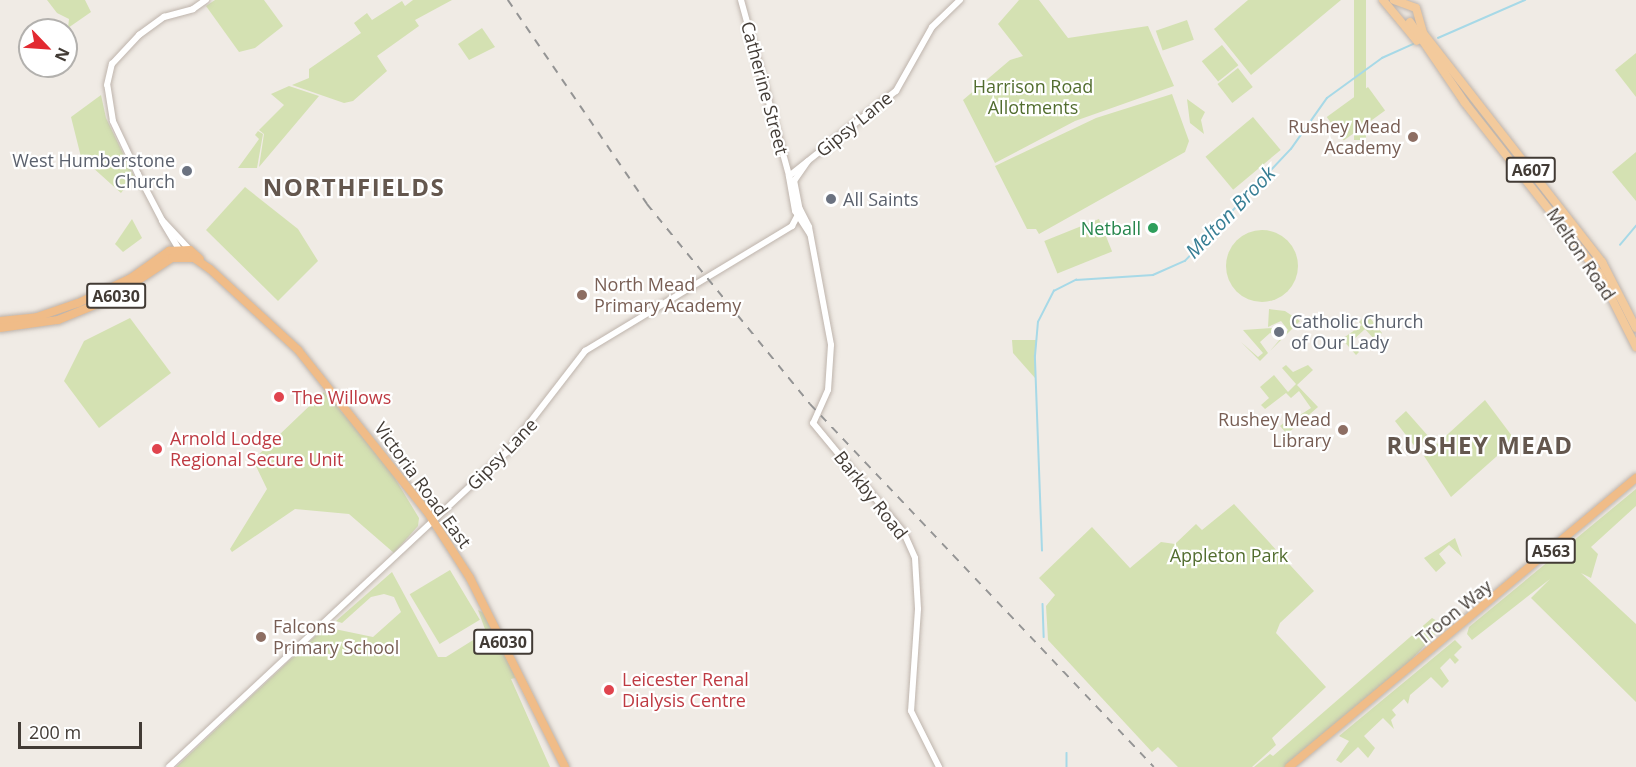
<!DOCTYPE html>
<style>
body{margin:0}
#map{position:relative;width:1636px;height:767px;overflow:hidden;background:#f0ebe5;font-family:"Open Sans",sans-serif}
div>[style]{position:absolute}
.green>*{inset:0;background:#d4e1b2;transform-origin:0 0}
.round{border-radius:50%}
.stream>*{height:1.5px;margin:-0.75px;padding:0 0.75px;transform-origin:0.75px;border-radius:0.75px;background:#a7d9e7}
.roads{filter:drop-shadow(0 0 2px #beb4ac) drop-shadow(0 0 2px #beb4ac)}
.tertiary>*{height:6px;margin:-3px;padding:0 3px;transform-origin:3px;border-radius:3px;background:#fff}
.primary>*{height:8px;margin:-4px;padding:0 4px;transform-origin:4px;border-radius:4px;background:#f3ca9c}
.trunk>*{height:8px;margin:-4px;padding:0 4px;transform-origin:4px;border-radius:4px;background:#f0bc88}
.rail>*{height:1.5px;margin-top:-0.75px;transform-origin:0;background:repeating-linear-gradient(90deg,#949494 0 8px,transparent 0 16px)}
.dots>*{width:16px;height:16px;translate:-50% -50%;box-sizing:border-box;border:3px solid #fff;border-radius:50%}
span{translate:-50% -50%;white-space:nowrap;text-align:center;line-height:1.15;-webkit-text-stroke:4.5px #fff;paint-order:stroke}
.shield-label span{padding:2px 4px;background:#fff;border:2px solid;border-radius:4px;-webkit-text-stroke-width:0}
.shield-label{font-size:16px;color:#423b35;font-weight:700}
.park-label{font-size:18px;color:#526d2f}
.street-label{font-size:18px;color:#423b35}
.education-label{font-size:18px;color:#785e54}
.right{translate:-100% -50%;text-align:right}
.left{translate:0 -50%;text-align:left}
.worship-label{font-size:18px;color:#5b616d}
.leisure-label{font-size:18px;color:#27864d}
.health-label{font-size:18px;color:#be3a42}
.water-label{font-size:20px;color:#377e94;font-style:italic}
.district-label{font-size:24px;color:#64574e;font-weight:700;letter-spacing:1.5px}
.north{position:absolute;left:18px;top:18px;width:60px;height:60px;box-sizing:border-box;background:#fff;border:2px solid #b3b1ae;border-radius:50%;rotate:115deg;font-size:16px;font-weight:700;line-height:24px;text-align:center;color:#423b35}
.north::after{content:'';display:block;margin:auto;width:21px;height:27px;background:#e22a31;clip-path:polygon(50% 0,100% 100%,50% 72%,0 100%)}
.scale{position:absolute;left:18px;top:722px;width:124px;height:27px;box-sizing:border-box;border:3px solid #423b35;border-top:0;padding-left:8px;font-size:18px;line-height:21px;white-space:nowrap;color:#423b35;-webkit-text-stroke:4px #fff;paint-order:stroke}
</style>
<div id="map">
<div class="green">
<div style="clip-path:polygon(47px 0,85px 0,91px 12px,68px 28px,69px 19px,57px 13px)"></div>
<div style="clip-path:polygon(215px 0,264px 0,283px 26px,255px 48px,239px 52px,206px 6px)"></div>
<div style="clip-path:polygon(413px 0,452px 0,415px 20px,419px 26px,377px 56px,387px 71px,353px 101px,344px 103px,292px 85px,309px 78px,309px 69px,361px 33px,354px 23px,367px 13px,372px 20px,402px 1px,405px 6px)"></div>
<div style="clip-path:polygon(1019px 0,1039px 0,1068px 38px,1148px 26px,1174px 86px,1075px 121px,995px 163px,963px 100px,1010px 60px,1023px 56px,998px 24px)"></div>
<div style="clip-path:polygon(1248px 0,1341px 0,1251px 75px,1214px 29px)"></div>
<div style="left:1354px;top:0;width:12px;height:140px"></div>
<div style="left:1187px;top:20px;width:21px;height:33px;rotate:71deg"></div>
<div style="clip-path:polygon(482px 28px,495px 47px,469px 60px,458px 44px)"></div>
<div style="left:1222px;top:45px;width:26px;height:26px;rotate:51deg"></div>
<div style="clip-path:polygon(1636px 53px,1636px 97px,1615px 70px)"></div>
<div style="left:1238px;top:68px;width:24px;height:26px;rotate:52deg"></div>
<div style="clip-path:polygon(289px 86px,319px 96px,259px 167px,264px 134px,259px 130px,284px 105px,271px 94px)"></div>
<div style="left:1368px;top:87px;width:29px;height:51px;rotate:54deg"></div>
<div style="clip-path:polygon(1172px 94px,1189px 141px,1185px 152px,1039px 234px,1036px 229px,1027px 229px,995px 166px,1096px 118px)"></div>
<div style="clip-path:polygon(101px 95px,106px 118px,134px 176px,121px 193px,81px 157px,71px 117px)"></div>
<div style="clip-path:polygon(1187px 99px,1205px 112px,1201px 120px,1204px 134px,1190px 123px)"></div>
<div style="left:1253px;top:117px;width:43px;height:62px;rotate:50deg"></div>
<div style="clip-path:polygon(258px 131px,263px 134px,257px 168px,238px 168px,259px 139px,255px 135px)"></div>
<div style="clip-path:polygon(1636px 152px,1636px 201px,1612px 172px)"></div>
<div style="clip-path:polygon(245px 187px,298px 229px,318px 261px,278px 301px,206px 230px)"></div>
<div style="clip-path:polygon(132px 219px,142px 238px,123px 252px,115px 244px)"></div>
<div style="left:1099px;top:219px;width:35px;height:59px;rotate:68deg"></div>
<div class="round" style="left:1226px;top:230px;width:72px;height:72px"></div>
<div style="clip-path:polygon(1269px 309px,1285px 311px,1300px 321px,1270px 351px,1288px 330px,1281px 321px,1268px 327px)"></div>
<div style="clip-path:polygon(1367px 314px,1382px 333px,1374px 339px,1365px 329px,1351px 342px,1359px 352px,1356px 355px,1342px 339px,1362px 325px,1359px 322px)"></div>
<div style="clip-path:polygon(130px 318px,171px 373px,99px 428px,64px 381px,84px 341px)"></div>
<div style="clip-path:polygon(1273px 328px,1275px 335px,1270px 333px,1260px 342px,1268px 353px,1260px 361px,1241px 342px,1258px 357px,1263px 353px,1243px 330px)"></div>
<div style="clip-path:polygon(1012px 340px,1036px 340px,1035px 378px,1013px 353px)"></div>
<div style="clip-path:polygon(1286px 365px,1293px 372px,1308px 365px,1313px 370px,1297px 385px,1318px 407px,1287px 434px,1280px 426px,1297px 412px,1300px 415px,1311px 408px,1299px 391px,1291px 398px,1286px 393px,1265px 409px,1261px 405px,1269px 398px,1260px 387px,1274px 375px,1288px 392px,1296px 384px,1282px 368px)"></div>
<div style="clip-path:polygon(324px 392px,382px 457px,419px 518px,418px 526px,394px 553px,349px 514px,295px 509px,232px 552px,230px 549px,267px 489px,253px 460px)"></div>
<div style="clip-path:polygon(1485px 400px,1515px 440px,1451px 497px,1424px 456px)"></div>
<div style="clip-path:polygon(1406px 411px,1429px 437px,1416px 448px,1395px 421px)"></div>
<div style="clip-path:polygon(1636px 489px,1636px 506px,1591px 547px,1598px 554px,1591px 578px,1581px 573px,1636px 624px,1636px 702px,1531px 598px,1550px 579px,1472px 640px,1467px 634px,1469px 627px)"></div>
<div style="clip-path:polygon(1234px 504px,1314px 591px,1280px 623px,1276px 633px,1326px 687px,1272px 738px,1276px 745px,1252px 767px,1178px 767px,1158px 747px,1152px 752px,1048px 640px,1046px 606px,1055px 595px,1039px 578px,1092px 527px,1130px 568px,1161px 542px,1175px 544px,1196px 524px,1202px 530px)"></div>
<div style="clip-path:polygon(1455px 538px,1462px 557px,1449px 545px,1439px 554px,1446px 563px,1436px 572px,1424px 558px)"></div>
<div style="left:450px;top:570px;width:58px;height:47px;rotate:59deg"></div>
<div style="clip-path:polygon(392px 572px,438px 657px,446px 657px,486px 632px,478px 610px,484px 613px,513px 670px,515px 678px,511px 679px,550px 767px,176px 767px,325px 627px,373px 637px,401px 612px,394px 597px,384px 594px,371px 597px,342px 623px,336px 621px)"></div>
<div style="clip-path:polygon(1432px 618px,1444px 625px,1397px 675px,1287px 767px,1254px 767px,1270px 754px,1273px 756px)"></div>
<div style="clip-path:polygon(1455px 640px,1462px 647px,1454px 655px,1459px 660px,1455px 664px,1450px 658px,1440px 668px,1449px 681px,1442px 688px,1431px 677px,1410px 695px,1408px 704px,1404px 699px,1392px 710px,1396px 715px,1391px 720px,1394px 729px,1383px 718px,1364px 736px,1375px 748px,1368px 758px,1358px 747px,1341px 763px,1336px 760px,1349px 741px,1339px 736px)"></div>
</div>
<div class="stream">
<div style="left:1438px;top:38px;width:95px;rotate:-23.6deg"></div>
<div style="left:1620px;top:245px;width:25px;rotate:-50deg"></div>
<div style="left:1042px;top:551px;width:195px;rotate:-92.1deg"></div>
<div style="left:1035px;top:356px;width:34px;rotate:-85deg"></div>
<div style="left:1038px;top:322px;width:35px;rotate:-63deg"></div>
<div style="left:1054px;top:291px;width:25px;rotate:-27deg"></div>
<div style="left:1076px;top:280px;width:77px;rotate:-3.7deg"></div>
<div style="left:1153px;top:275px;width:35px;rotate:-24deg"></div>
<div style="left:1185px;top:261px;width:154px;rotate:-46.6deg"></div>
<div style="left:1291px;top:149px;width:62px;rotate:-54.8deg"></div>
<div style="left:1327px;top:98px;width:68px;rotate:-36deg"></div>
<div style="left:1382px;top:58px;width:34px;rotate:-24deg"></div>
<div style="left:1043px;top:604px;width:33px;rotate:88deg"></div>
<div style="left:1067px;top:753px;width:14px;rotate:90deg"></div>
</div>
<div class="roads">
<div class="tertiary">
<div style="left:741px;top:0;width:186px;rotate:74.7deg"></div>
<div style="left:800px;top:209px;width:20px;rotate:63deg"></div>
<div style="left:809px;top:227px;width:120px;rotate:79.4deg"></div>
<div style="left:831px;top:345px;width:45px;rotate:93.8deg"></div>
<div style="left:828px;top:390px;width:36px;rotate:114deg"></div>
<div style="left:813px;top:423px;width:143px;rotate:50.4deg"></div>
<div style="left:904px;top:533px;width:27px;rotate:66deg"></div>
<div style="left:915px;top:558px;width:51px;rotate:86.6deg"></div>
<div style="left:918px;top:609px;width:102px;rotate:93.9deg"></div>
<div style="left:911px;top:711px;width:63px;rotate:63.4deg"></div>
<div style="left:162px;top:221px;width:37px;rotate:59deg"></div>
<div style="left:810px;top:234px;width:27px;rotate:-123deg"></div>
<div style="left:795px;top:211px;width:36px;rotate:-100deg"></div>
<div style="left:789px;top:176px;width:137px;rotate:-38.5deg"></div>
<div style="left:896px;top:91px;width:73px;rotate:-60.6deg"></div>
<div style="left:932px;top:27px;width:39px;rotate:-44deg"></div>
<div style="left:190px;top:250px;width:41px;rotate:-133deg"></div>
<div style="left:162px;top:220px;width:52px;rotate:-117.6deg"></div>
<div style="left:138px;top:174px;width:59px;rotate:-115.3deg"></div>
<div style="left:113px;top:121px;width:36px;rotate:-99deg"></div>
<div style="left:107px;top:85px;width:22px;rotate:-77deg"></div>
<div style="left:112px;top:64px;width:40px;rotate:-47deg"></div>
<div style="left:139px;top:35px;width:31px;rotate:-36deg"></div>
<div style="left:164px;top:17px;width:30px;rotate:-15deg"></div>
<div style="left:193px;top:9px;width:16px;rotate:-35deg"></div>
<div style="left:169px;top:767px;width:462px;rotate:-43deg"></div>
<div style="left:507px;top:452px;width:128px;rotate:-52.3deg"></div>
<div style="left:585px;top:351px;width:242px;rotate:-31.1deg"></div>
<div style="left:792px;top:226px;width:17px;rotate:-62deg"></div>
<div style="left:800px;top:211px;width:31px;rotate:-101deg"></div>
<div style="left:794px;top:181px;width:24px;rotate:-55deg"></div>
</div>
<div class="primary">
<div style="left:1383px;top:0;width:53px;rotate:50.3deg"></div>
<div style="left:1394px;top:0;width:23px;rotate:20deg"></div>
<div style="left:1416px;top:8px;width:26px;rotate:74deg"></div>
<div style="left:1423px;top:33px;width:291px;rotate:52deg"></div>
<div style="left:1602px;top:262px;width:74px;rotate:62.7deg"></div>
<div style="left:1410px;top:22px;width:98px;rotate:55.8deg"></div>
<div style="left:1465px;top:103px;width:216px;rotate:51.8deg"></div>
<div style="left:1599px;top:273px;width:83px;rotate:63.4deg"></div>
</div>
<div class="trunk">
<div style="left:0;top:321px;width:37px;rotate:-6deg"></div>
<div style="left:37px;top:317px;width:43px;rotate:-18.9deg"></div>
<div style="left:78px;top:303px;width:59px;rotate:-25.3deg"></div>
<div style="left:131px;top:278px;width:47px;rotate:-35.4deg"></div>
<div style="left:169px;top:251px;width:21px;rotate:-3deg"></div>
<div style="left:190px;top:250px;width:13px;rotate:42deg"></div>
<div style="left:0;top:328px;width:59px;rotate:-7.9deg"></div>
<div style="left:58px;top:320px;width:56px;rotate:-22deg"></div>
<div style="left:110px;top:299px;width:74px;rotate:-33.5deg"></div>
<div style="left:172px;top:258px;width:22px"></div>
<div style="left:194px;top:258px;width:19px;rotate:35deg"></div>
<div style="left:210px;top:269px;width:120px;rotate:42.6deg"></div>
<div style="left:298px;top:350px;width:208px;rotate:51.4deg"></div>
<div style="left:428px;top:513px;width:77px;rotate:57.1deg"></div>
<div style="left:470px;top:578px;width:212px;rotate:63.3deg"></div>
<div style="left:1289px;top:767px;width:452px;rotate:-39.8deg"></div>
</div>
</div>
<div class="rail">
<div style="left:508px;top:0;width:247px;rotate:55.7deg"></div>
<div style="left:647px;top:204px;width:258px;rotate:50.8deg"></div>
<div style="left:810px;top:404px;width:500px;rotate:46.54deg"></div>
</div>
<div class="dots">
<div style="left:1413px;top:137px;background:#8d6e63"></div>
<div style="left:187px;top:171px;background:#6b7280"></div>
<div style="left:831px;top:199px;background:#6b7280"></div>
<div style="left:1153px;top:228px;background:#2e9e5b"></div>
<div style="left:582px;top:295px;background:#8d6e63"></div>
<div style="left:1279px;top:332px;background:#6b7280"></div>
<div style="left:279px;top:397px;background:#e0444e"></div>
<div style="left:1343px;top:430px;background:#8d6e63"></div>
<div style="left:157px;top:449px;background:#e0444e"></div>
<div style="left:261px;top:637px;background:#8d6e63"></div>
<div style="left:609px;top:690px;background:#e0444e"></div>
</div>
<div class="shield-label">
<span style="left:1531px;top:170px">A607</span>
<span style="left:116px;top:296px">A6030</span>
<span style="left:1551px;top:551px">A563</span>
<span style="left:503px;top:642px">A6030</span>
</div>
<div class="park-label">
<span style="left:1033px;top:97px">Harrison Road<br>Allotments</span>
<span style="left:1229px;top:555px">Appleton Park</span>
</div>
<div class="street-label">
<span style="left:765px;top:88px;rotate:75deg">Catherine Street</span>
<span style="left:854px;top:124px;rotate:-39deg">Gipsy Lane</span>
<span style="left:1581px;top:254px;rotate:56deg">Melton Road</span>
<span style="left:502px;top:454px;rotate:-46deg">Gipsy Lane</span>
<span style="left:423px;top:485px;rotate:54deg">Victoria Road East</span>
<span style="left:871px;top:495px;rotate:52deg">Barkby Road</span>
<span style="left:1454px;top:612px;rotate:-39deg">Troon Way</span>
</div>
<div class="education-label">
<span class="right" style="left:1401px;top:137px">Rushey Mead<br>Academy</span>
<span class="left" style="left:594px;top:295px">North Mead<br>Primary Academy</span>
<span class="right" style="left:1331px;top:430px">Rushey Mead<br>Library</span>
<span class="left" style="left:273px;top:637px">Falcons<br>Primary School</span>
</div>
<div class="worship-label">
<span class="right" style="left:175px;top:171px">West Humberstone<br>Church</span>
<span class="left" style="left:843px;top:199px">All Saints</span>
<span class="left" style="left:1291px;top:332px">Catholic Church<br>of Our Lady</span>
</div>
<div class="leisure-label">
<span class="right" style="left:1141px;top:228px">Netball</span>
</div>
<div class="health-label">
<span class="left" style="left:292px;top:397px">The Willows</span>
<span class="left" style="left:170px;top:449px">Arnold Lodge<br>Regional Secure Unit</span>
<span class="left" style="left:622px;top:690px">Leicester Renal<br>Dialysis Centre</span>
</div>
<div class="water-label">
<span style="left:1230px;top:212px;rotate:-46deg">Melton Brook</span>
</div>
<div class="district-label">
<span style="left:354px;top:187px">NORTHFIELDS</span>
<span style="left:1480px;top:445px">RUSHEY MEAD</span>
</div>
<div class="north">N</div>
<div class="scale">200 m</div>
</div>
